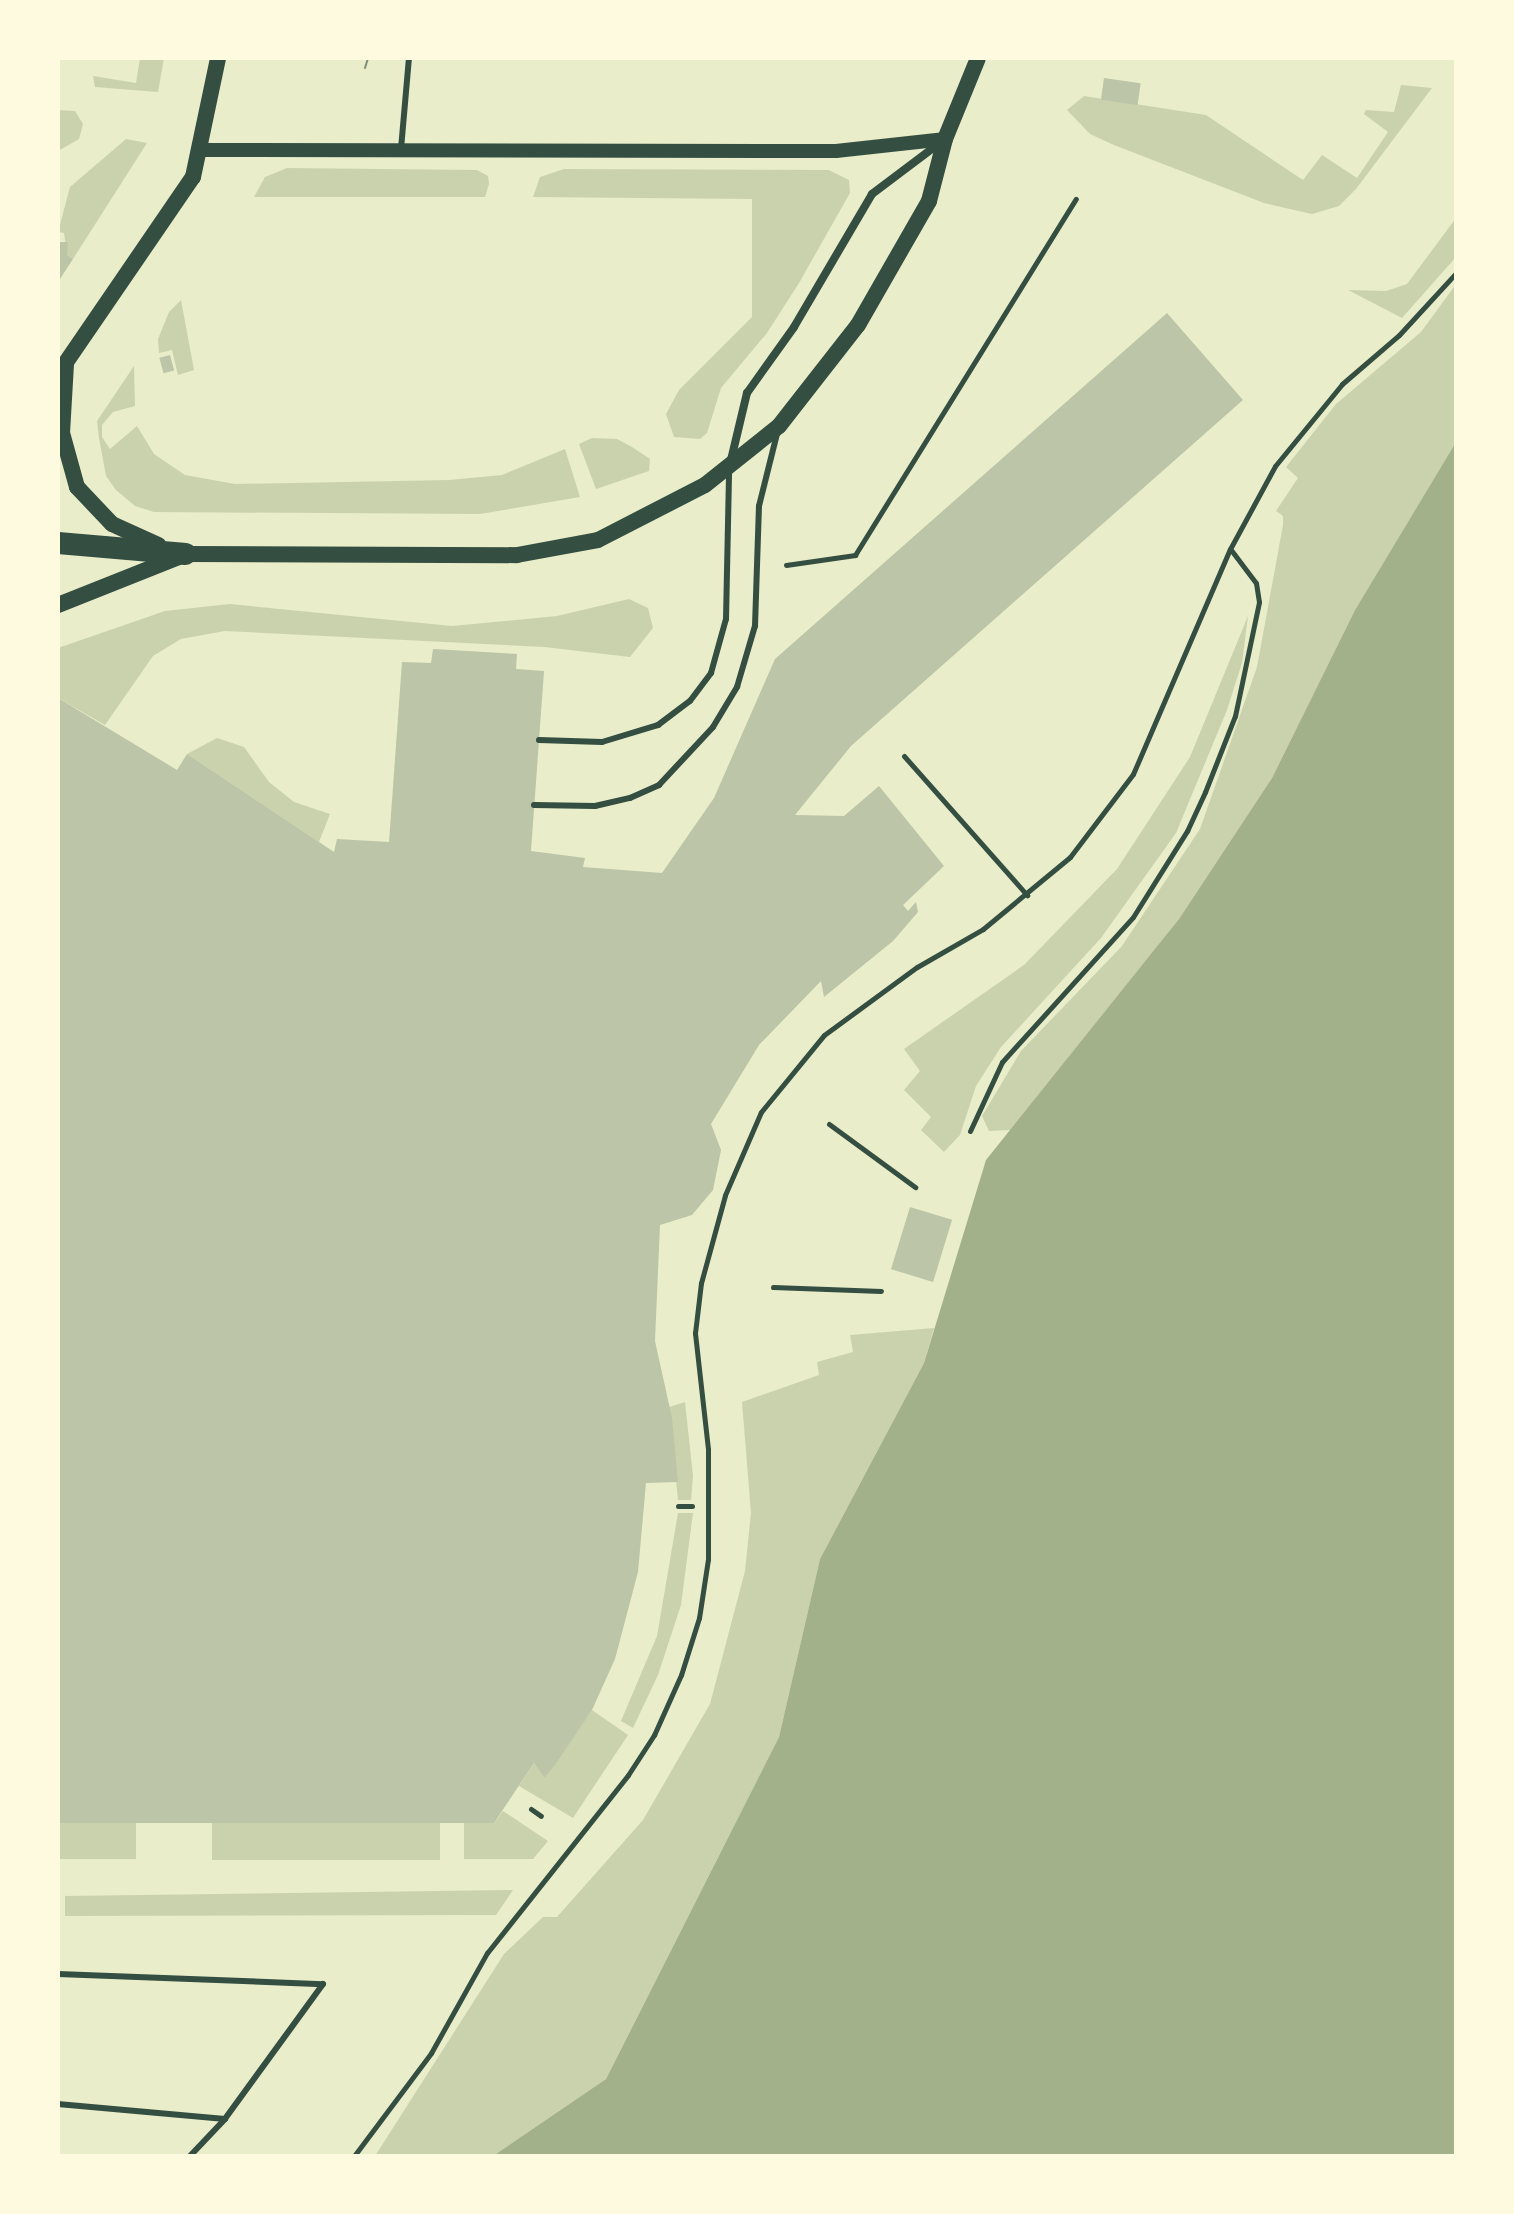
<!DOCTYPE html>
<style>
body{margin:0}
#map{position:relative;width:1514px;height:2214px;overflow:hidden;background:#e9edc9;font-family:"Work Sans",sans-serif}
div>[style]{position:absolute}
.green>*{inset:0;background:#cad2ad;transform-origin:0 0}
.water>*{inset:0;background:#a3b18a}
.building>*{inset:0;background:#bcc5a7;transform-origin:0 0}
.path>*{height:5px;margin:-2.5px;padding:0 2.5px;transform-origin:2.5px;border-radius:2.5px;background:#344e41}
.service>*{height:6px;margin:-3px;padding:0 3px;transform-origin:3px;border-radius:3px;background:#344e41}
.minor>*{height:8px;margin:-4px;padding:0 4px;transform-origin:4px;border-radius:4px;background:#344e41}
.tertiary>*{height:14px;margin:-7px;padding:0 7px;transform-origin:7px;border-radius:7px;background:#344e41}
.secondary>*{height:16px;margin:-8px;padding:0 8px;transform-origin:8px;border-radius:8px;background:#344e41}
.trunk>*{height:22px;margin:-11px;padding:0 11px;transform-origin:11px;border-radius:11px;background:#344e41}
.tram>*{height:2px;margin:-1px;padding:0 1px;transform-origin:1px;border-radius:1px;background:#7c8e77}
span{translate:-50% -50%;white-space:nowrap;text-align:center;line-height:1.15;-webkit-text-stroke:8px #fefae0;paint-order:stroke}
.frame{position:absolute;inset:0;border:60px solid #fefae0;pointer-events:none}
</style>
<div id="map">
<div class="green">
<div style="clip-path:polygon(140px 58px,164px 58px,158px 92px,95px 87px,93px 76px,136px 83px)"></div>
<div style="clip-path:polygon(1401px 85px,1432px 88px,1356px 189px,1339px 206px,1312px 214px,1264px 203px,1114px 145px,1090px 134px,1067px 110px,1084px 96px,1206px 115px,1303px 180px,1322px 155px,1357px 178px,1388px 132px,1364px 114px,1366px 110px,1394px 112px)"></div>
<div style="clip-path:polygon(58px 110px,75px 111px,83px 124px,79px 139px,58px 151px)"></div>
<div style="clip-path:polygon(126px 139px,147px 143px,73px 259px,67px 255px,64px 233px,58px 232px,70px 187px)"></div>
<div style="clip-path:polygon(287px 168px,477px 170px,488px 176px,489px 184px,485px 197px,254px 197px,265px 177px)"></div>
<div style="clip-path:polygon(564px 169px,829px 170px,849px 180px,850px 193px,799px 283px,767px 333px,721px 388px,707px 433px,700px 439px,674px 437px,666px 414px,679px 390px,752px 317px,752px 199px,533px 197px,540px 177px)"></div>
<div style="clip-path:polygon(1456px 218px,1456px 257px,1402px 318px,1348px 290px,1386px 291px,1407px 284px)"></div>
<div style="clip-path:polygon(1456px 284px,1456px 442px,1355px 610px,1272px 778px,1179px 919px,1103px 1017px,1011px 1130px,989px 1131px,982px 1116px,1021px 1051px,1122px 946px,1200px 829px,1257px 667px,1283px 525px,1283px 516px,1276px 511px,1298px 478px,1286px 467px,1336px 404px,1421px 332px)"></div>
<div style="clip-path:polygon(181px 300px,194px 370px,178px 375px,172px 350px,159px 353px,158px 339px,169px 312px)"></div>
<div style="clip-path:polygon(134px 366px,135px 406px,113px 412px,102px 425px,102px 437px,110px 449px,137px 426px,154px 454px,185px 475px,235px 484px,449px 480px,502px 475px,565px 449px,580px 497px,480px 514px,154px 512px,135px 506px,116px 490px,106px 476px,99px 438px,97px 421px)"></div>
<div style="clip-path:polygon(592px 438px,617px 439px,632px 447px,650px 459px,649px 471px,596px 489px,579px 444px)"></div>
<div style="clip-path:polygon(629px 599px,648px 608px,653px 628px,630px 657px,544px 647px,225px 631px,181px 639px,153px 656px,105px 725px,58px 698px,58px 648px,165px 611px,230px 604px,452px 626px,557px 616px)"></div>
<div style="clip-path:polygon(1248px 616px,1242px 663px,1227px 710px,1176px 833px,1101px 938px,1001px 1047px,976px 1086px,960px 1135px,944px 1152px,921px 1130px,931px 1117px,904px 1090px,920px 1071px,904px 1049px,1024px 965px,1117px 869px,1190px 757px)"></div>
<div style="clip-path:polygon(217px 738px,244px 747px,269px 782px,294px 802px,330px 814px,319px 842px,187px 754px)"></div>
<div style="clip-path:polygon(934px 1328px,924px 1363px,820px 1559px,779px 1737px,606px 2079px,493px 2156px,375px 2156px,504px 1954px,543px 1917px,557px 1917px,643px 1820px,710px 1704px,745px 1571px,751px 1513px,742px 1402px,819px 1375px,817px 1362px,853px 1352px,850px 1335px)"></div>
<div style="clip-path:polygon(685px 1402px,693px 1476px,691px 1500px,678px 1500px,669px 1407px)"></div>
<div style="clip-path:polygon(678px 1513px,693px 1513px,681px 1605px,658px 1675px,633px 1728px,621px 1721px,657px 1636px)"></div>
<div style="clip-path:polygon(592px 1710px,628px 1735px,573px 1818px,519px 1786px,534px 1763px,544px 1778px)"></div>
<div style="clip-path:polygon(503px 1811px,548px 1841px,533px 1859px,464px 1859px,464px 1823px,494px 1823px)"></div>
<div style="left:58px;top:1823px;width:78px;height:36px"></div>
<div style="left:212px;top:1823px;width:228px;height:37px"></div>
<div style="clip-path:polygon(513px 1890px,496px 1915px,65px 1916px,65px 1896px)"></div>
</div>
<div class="water">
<div style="clip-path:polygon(1456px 442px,1456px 2156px,493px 2156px,606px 2079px,779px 1737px,820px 1559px,924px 1363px,986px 1160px,1179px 919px,1272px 778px,1355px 610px)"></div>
</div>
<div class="building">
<div style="left:1104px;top:78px;width:37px;height:22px;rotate:8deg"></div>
<div style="clip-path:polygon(58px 242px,68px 242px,67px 255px,73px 259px,58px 282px)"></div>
<div style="clip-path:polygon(1167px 313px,1243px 400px,851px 746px,795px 815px,844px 816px,879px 786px,944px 866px,903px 905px,908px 911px,916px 902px,918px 912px,893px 941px,824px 997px,821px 981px,759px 1045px,711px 1124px,721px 1150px,713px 1190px,692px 1215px,660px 1225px,655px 1341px,672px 1418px,678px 1482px,646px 1483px,638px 1572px,615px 1659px,592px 1710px,555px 1765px,544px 1778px,534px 1763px,494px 1823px,58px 1823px,58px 698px,177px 770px,187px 754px,334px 852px,337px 839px,389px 842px,402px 662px,431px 663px,433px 649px,517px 654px,516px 669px,544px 671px,531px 851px,585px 858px,583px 867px,662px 873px,714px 798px,775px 659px)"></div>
<div style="left:170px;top:355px;width:16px;height:11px;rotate:75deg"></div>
<div style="left:910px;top:1207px;width:44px;height:65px;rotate:17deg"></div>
</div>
<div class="path">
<div style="left:786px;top:565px;width:70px;rotate:-8.2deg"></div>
<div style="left:855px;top:555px;width:419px;rotate:-58.2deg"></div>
<div style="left:904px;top:756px;width:186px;rotate:48.5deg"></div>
<div style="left:829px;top:1124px;width:107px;rotate:36.2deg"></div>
<div style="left:970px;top:1131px;width:76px;rotate:-65.1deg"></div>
<div style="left:1002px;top:1062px;width:195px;rotate:-47.9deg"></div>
<div style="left:1133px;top:917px;width:102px;rotate:-57.9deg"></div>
<div style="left:1187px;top:831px;width:43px;rotate:-65.2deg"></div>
<div style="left:1205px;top:792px;width:82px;rotate:-68.5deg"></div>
<div style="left:1235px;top:716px;width:116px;rotate:-78.1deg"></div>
<div style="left:1259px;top:602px;width:19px;rotate:-99deg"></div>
<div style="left:1256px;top:583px;width:41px;rotate:-127.1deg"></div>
<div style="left:773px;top:1287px;width:108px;rotate:2.1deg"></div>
<div style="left:678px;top:1506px;width:14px"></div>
<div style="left:531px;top:1809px;width:12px;rotate:35deg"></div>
<div style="left:354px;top:2156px;width:129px;rotate:-53.2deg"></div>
<div style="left:431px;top:2053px;width:115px;rotate:-60.8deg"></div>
<div style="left:487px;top:1953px;width:227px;rotate:-51.6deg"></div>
<div style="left:628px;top:1775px;width:48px;rotate:-57deg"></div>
<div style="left:654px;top:1735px;width:66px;rotate:-65.8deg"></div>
<div style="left:681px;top:1675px;width:60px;rotate:-72.5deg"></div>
<div style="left:699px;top:1618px;width:60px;rotate:-81.3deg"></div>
<div style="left:708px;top:1559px;width:110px;rotate:-90deg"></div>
<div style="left:708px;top:1449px;width:117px;rotate:-96.4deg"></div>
<div style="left:695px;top:1333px;width:50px;rotate:-83.2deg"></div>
<div style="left:701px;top:1283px;width:91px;rotate:-74.7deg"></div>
<div style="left:725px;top:1195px;width:90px;rotate:-66.6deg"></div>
<div style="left:761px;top:1112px;width:99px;rotate:-50.7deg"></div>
<div style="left:824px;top:1035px;width:115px;rotate:-36.2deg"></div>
<div style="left:917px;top:967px;width:76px;rotate:-29.9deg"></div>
<div style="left:983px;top:929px;width:113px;rotate:-39.6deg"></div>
<div style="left:1070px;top:857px;width:104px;rotate:-52.8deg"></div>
<div style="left:1133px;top:774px;width:245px;rotate:-66.7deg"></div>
<div style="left:1230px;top:549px;width:94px;rotate:-61.5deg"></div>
<div style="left:1275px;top:466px;width:106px;rotate:-50.7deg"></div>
<div style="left:1342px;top:384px;width:75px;rotate:-40.7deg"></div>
<div style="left:1399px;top:335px;width:84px;rotate:-47.4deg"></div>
</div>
<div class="service">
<div style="left:401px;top:149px;width:91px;rotate:-85deg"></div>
<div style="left:539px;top:740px;width:63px;rotate:1.8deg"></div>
<div style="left:602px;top:742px;width:59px;rotate:-16.9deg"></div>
<div style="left:658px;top:725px;width:40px;rotate:-37deg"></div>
<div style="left:690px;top:701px;width:35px;rotate:-53deg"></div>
<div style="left:711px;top:673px;width:56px;rotate:-74.5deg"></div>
<div style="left:726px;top:619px;width:148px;rotate:-88.8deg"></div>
<div style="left:534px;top:805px;width:61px;rotate:0.9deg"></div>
<div style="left:595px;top:806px;width:36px;rotate:-13deg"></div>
<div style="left:630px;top:798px;width:32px;rotate:-24deg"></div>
<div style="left:659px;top:785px;width:79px;rotate:-47deg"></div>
<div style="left:713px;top:727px;width:47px;rotate:-59deg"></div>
<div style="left:737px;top:687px;width:64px;rotate:-73.6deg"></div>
<div style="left:755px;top:626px;width:120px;rotate:-88.1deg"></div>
<div style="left:759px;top:506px;width:74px;rotate:-76deg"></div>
<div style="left:58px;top:1974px;width:265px;rotate:2.2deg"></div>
<div style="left:323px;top:1984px;width:167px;rotate:126deg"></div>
<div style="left:225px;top:2119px;width:168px;rotate:-174.9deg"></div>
<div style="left:190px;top:2156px;width:51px;rotate:-46.6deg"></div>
</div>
<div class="minor">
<div style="left:731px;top:460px;width:69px;rotate:-76.6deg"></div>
<div style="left:747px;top:393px;width:81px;rotate:-54.5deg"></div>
<div style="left:794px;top:327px;width:154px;rotate:-59.6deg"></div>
<div style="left:872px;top:194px;width:86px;rotate:-37deg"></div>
</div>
<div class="tertiary">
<div style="left:202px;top:150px;width:634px;rotate:0.09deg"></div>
<div style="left:836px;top:151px;width:110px;rotate:-6.3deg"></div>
</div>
<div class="secondary">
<div style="left:66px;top:364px;width:69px;rotate:93.3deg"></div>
<div style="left:62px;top:433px;width:56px;rotate:74.5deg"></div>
<div style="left:77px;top:487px;width:51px;rotate:46.6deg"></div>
<div style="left:112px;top:524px;width:51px;rotate:24.5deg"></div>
<div style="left:58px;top:374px;width:239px;rotate:-55.6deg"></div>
<div style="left:193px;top:177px;width:122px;rotate:-78.1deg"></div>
<div style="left:58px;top:605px;width:138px;rotate:-21.7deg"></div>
<div style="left:186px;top:554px;width:331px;rotate:0.2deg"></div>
<div style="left:517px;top:555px;width:82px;rotate:-10.5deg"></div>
<div style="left:598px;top:540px;width:120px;rotate:-27.2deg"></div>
<div style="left:705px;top:485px;width:95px;rotate:-38.6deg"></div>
<div style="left:779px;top:426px;width:128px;rotate:-52deg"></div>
<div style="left:858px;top:325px;width:143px;rotate:-60.2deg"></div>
<div style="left:929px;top:201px;width:64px;rotate:-75.5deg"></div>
<div style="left:945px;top:139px;width:87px;rotate:-67.8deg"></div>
</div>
<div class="trunk">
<div style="left:58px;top:543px;width:128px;rotate:4.9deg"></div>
</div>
<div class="tram">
<div style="left:365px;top:68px;width:10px;rotate:-73deg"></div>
</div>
<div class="frame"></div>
</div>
